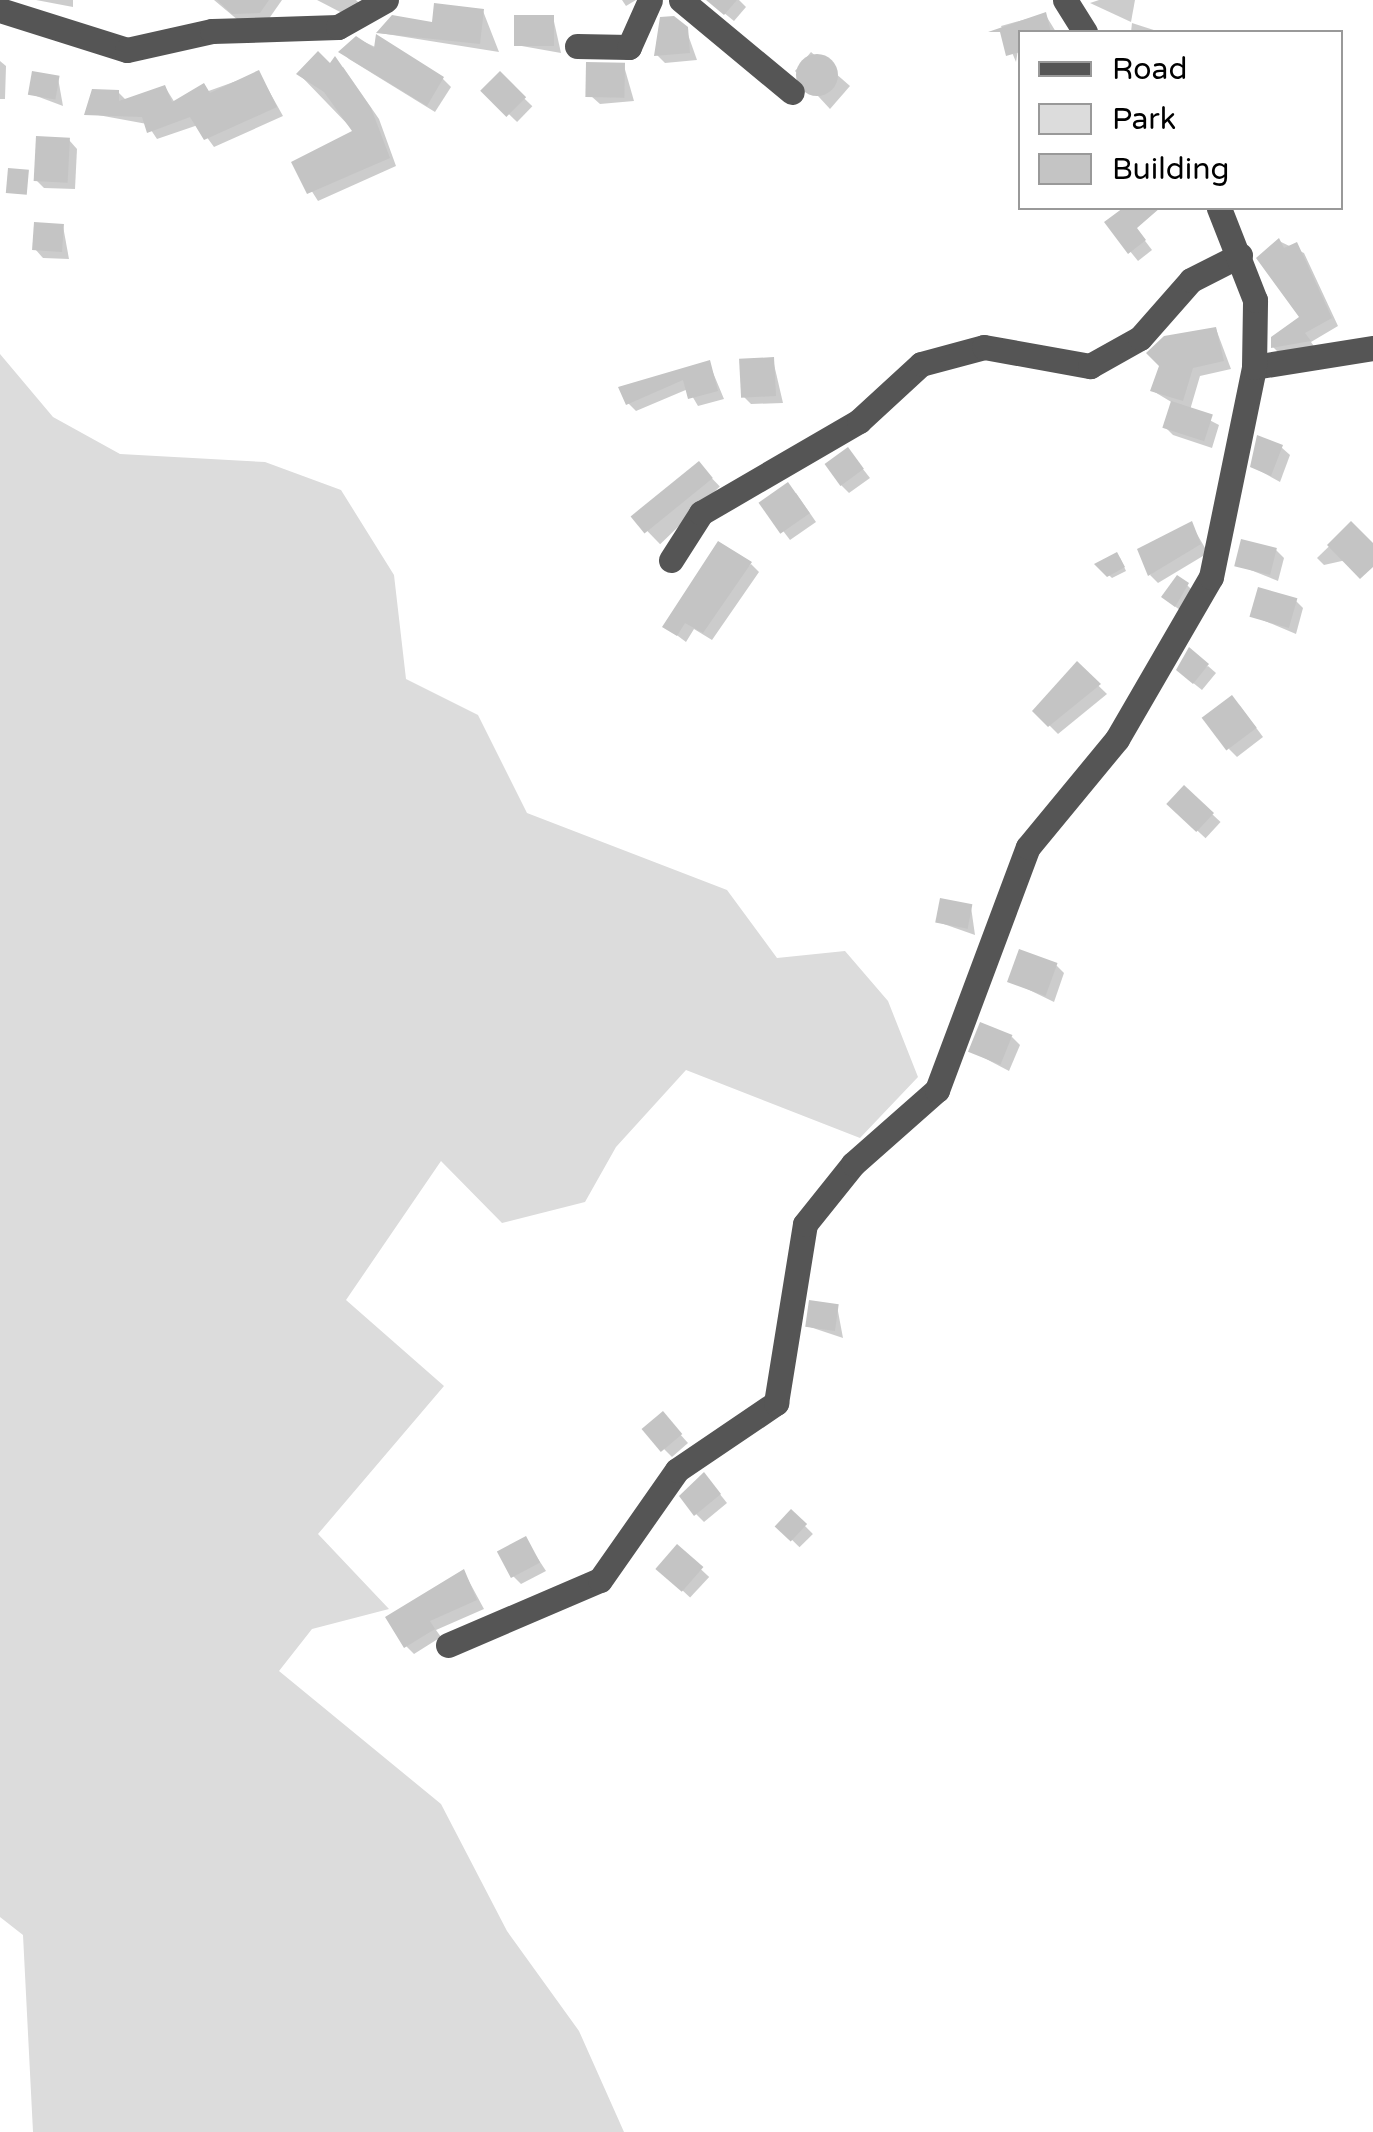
<!DOCTYPE html>
<style>
body{margin:0}
#map{position:relative;width:1373px;height:2132px;overflow:hidden;background:#fff;font-family:"Varela Round",sans-serif}
div>[style]{position:absolute}
.green>*{inset:0;background:#dcdcdc}
.shadow>*{inset:0;background:#0003;transform-origin:0 0}
.building>*{inset:0;background:#c4c4c4;transform-origin:0 0}
.round{border-radius:50%}
.minor>*{height:25px;margin:-12.5px;padding:0 12.5px;transform-origin:12.5px;border-radius:12.5px;background:#555}
span{translate:-50% -50%;white-space:nowrap;text-align:center;line-height:1.15;-webkit-text-stroke:10px #fff;paint-order:stroke}
.legend{position:absolute;left:1018px;top:30px;width:325px;height:180px;box-sizing:border-box;background:#fff;border:2px solid #999;margin:0;padding:12px 18px;list-style:none;font-size:30px;color:#000}
.legend li{display:flex;align-items:center;gap:20px;height:50px}
.legend b{width:50px;border:2px solid #999}
</style>
<div id="map">
<div class="green">
<div style="clip-path:polygon(0 354px,53px 417px,120px 454px,265px 462px,341px 490px,394px 575px,406px 679px,478px 715px,527px 813px,727px 890px,777px 958px,845px 951px,888px 1001px,918px 1077px,860px 1138px,686px 1070px,616px 1147px,585px 1202px,502px 1223px,441px 1161px,346px 1300px,444px 1386px,318px 1534px,389px 1609px,312px 1629px,279px 1671px,441px 1804px,507px 1931px,579px 2031px,624px 2132px,33px 2132px,23px 1935px,0 1917px)"></div>
</div>
<div class="shadow">
<div style="clip-path:polygon(36px 0,73px 0,73px 7px)"></div>
<div style="clip-path:polygon(214px 0,282px 0,268px 20px,239px 21px)"></div>
<div style="clip-path:polygon(317px 0,356px 0,359px 3px,346px 15px)"></div>
<div style="clip-path:polygon(622px 0,636px 0,626px 6px)"></div>
<div style="clip-path:polygon(708px 0,739px 0,746px 7px,734px 21px)"></div>
<div style="clip-path:polygon(1135px 0,1131px 22px,1090px 3px,1099px 0)"></div>
<div style="clip-path:polygon(483px 11px,499px 52px,380px 33px,473px 31px)"></div>
<div style="clip-path:polygon(1045px 14px,1056px 32px,1021px 32px,1016px 62px,1001px 26px)"></div>
<div style="clip-path:polygon(553px 17px,561px 53px,516px 45px)"></div>
<div style="clip-path:polygon(1132px 23px,1160px 32px,1131px 32px)"></div>
<div style="clip-path:polygon(686px 29px,697px 60px,665px 63px,657px 55px)"></div>
<div style="clip-path:polygon(356px 38px,443px 79px,451px 87px,435px 112px,349px 59px,341px 51px)"></div>
<div style="clip-path:polygon(811px 52px,850px 86px,830px 109px,795px 71px)"></div>
<div style="clip-path:polygon(0 61px,6px 66px,5px 99px,0 99px)"></div>
<div style="clip-path:polygon(624px 66px,634px 101px,600px 104px,591px 96px)"></div>
<div style="clip-path:polygon(343px 67px,379px 119px,396px 166px,318px 201px,294px 163px,355px 132px,299px 74px)"></div>
<div style="clip-path:polygon(259px 73px,283px 116px,214px 147px,198px 125px,157px 139px,147px 124px,87px 113px,118px 92px,127px 101px,165px 87px,175px 103px)"></div>
<div style="left:500px;top:75px;width:45px;height:22px;rotate:44deg"></div>
<div style="clip-path:polygon(58px 78px,63px 106px,31px 94px)"></div>
<div style="clip-path:polygon(69px 140px,77px 149px,75px 189px,44px 188px,36px 180px)"></div>
<div style="clip-path:polygon(63px 226px,69px 259px,43px 258px,35px 249px)"></div>
<div style="clip-path:polygon(1112px 229px,1136px 229px,1152px 250px,1138px 261px)"></div>
<div style="clip-path:polygon(1279px 241px,1304px 253px,1338px 326px,1311px 342px,1316px 349px,1281px 355px,1273px 347px,1302px 318px)"></div>
<div style="clip-path:polygon(1216px 329px,1231px 369px,1200px 376px,1190px 410px,1219px 425px,1212px 448px,1173px 435px,1165px 427px,1173px 403px,1153px 391px,1162px 365px)"></div>
<div style="clip-path:polygon(773px 360px,783px 403px,751px 404px,743px 396px)"></div>
<div style="clip-path:polygon(709px 363px,724px 399px,698px 406px,688px 389px,636px 411px,628px 403px)"></div>
<div style="clip-path:polygon(1281px 447px,1290px 455px,1280px 482px,1253px 467px)"></div>
<div style="clip-path:polygon(848px 450px,870px 478px,849px 493px,841px 485px)"></div>
<div style="left:699px;top:465px;width:30px;height:83px;rotate:46deg"></div>
<div style="clip-path:polygon(796px 493px,816px 522px,790px 540px,762px 503px)"></div>
<div style="clip-path:polygon(1191px 524px,1208px 553px,1158px 583px,1150px 575px)"></div>
<div style="clip-path:polygon(1351px 525px,1373px 554px,1324px 565px,1317px 558px)"></div>
<div style="clip-path:polygon(1276px 550px,1284px 558px,1278px 581px,1238px 565px)"></div>
<div style="clip-path:polygon(1120px 558px,1126px 571px,1112px 578px,1098px 565px)"></div>
<div style="clip-path:polygon(751px 564px,759px 572px,712px 640px,694px 629px,686px 642px,666px 627px)"></div>
<div style="clip-path:polygon(1187px 585px,1195px 593px,1184px 613px,1173px 605px)"></div>
<div style="clip-path:polygon(1295px 600px,1303px 608px,1296px 634px,1253px 616px)"></div>
<div style="clip-path:polygon(1077px 665px,1107px 694px,1058px 734px,1035px 711px)"></div>
<div style="clip-path:polygon(1208px 666px,1216px 673px,1202px 690px,1187px 678px)"></div>
<div style="clip-path:polygon(1240px 706px,1263px 737px,1237px 757px,1229px 749px)"></div>
<div style="left:1184px;top:788px;width:50px;height:22px;rotate:43deg"></div>
<div style="clip-path:polygon(971px 907px,975px 935px,938px 922px)"></div>
<div style="clip-path:polygon(1056px 965px,1064px 973px,1054px 1002px,1011px 981px)"></div>
<div style="clip-path:polygon(1012px 1037px,1020px 1045px,1009px 1071px,971px 1051px)"></div>
<div style="clip-path:polygon(837px 1306px,843px 1338px,807px 1326px)"></div>
<div style="clip-path:polygon(670px 1423px,688px 1443px,672px 1457px,664px 1449px)"></div>
<div style="clip-path:polygon(711px 1483px,727px 1503px,704px 1522px,696px 1514px)"></div>
<div style="left:791px;top:1512px;width:31px;height:19px;rotate:45deg"></div>
<div style="clip-path:polygon(525px 1539px,546px 1571px,521px 1584px,513px 1576px)"></div>
<div style="left:677px;top:1547px;width:44px;height:28px;rotate:43deg"></div>
<div style="clip-path:polygon(464px 1572px,484px 1609px,436px 1630px,441px 1637px,414px 1654px,406px 1646px)"></div>
</div>
<div class="building">
<div style="clip-path:polygon(217px 0,269px 0,260px 13px,232px 14px)"></div>
<div style="clip-path:polygon(706px 0,737px 0,724px 15px)"></div>
<div style="clip-path:polygon(434px 3px,484px 9px,480px 44px,376px 33px,392px 15px,432px 22px)"></div>
<div style="clip-path:polygon(1046px 12px,1051px 32px,1020px 32px,1020px 52px,1006px 56px,1000px 32px,988px 32px)"></div>
<div style="left:514px;top:15px;width:40px;height:31px"></div>
<div style="clip-path:polygon(674px 16px,688px 27px,690px 53px,654px 56px,660px 17px)"></div>
<div style="clip-path:polygon(376px 34px,444px 77px,427px 106px,338px 52px,356px 36px,374px 48px)"></div>
<div style="clip-path:polygon(318px 51px,330px 63px,335px 56px,371px 108px,390px 158px,307px 194px,291px 162px,352px 131px,324px 92px,296px 74px)"></div>
<div class="round" style="left:796px;top:54px;width:42px;height:42px"></div>
<div style="left:586px;top:62px;width:39px;height:35px;rotate:1deg"></div>
<div style="clip-path:polygon(259px 70px,277px 107px,204px 140px,190px 117px,147px 133px,142px 117px,84px 115px,92px 89px,119px 90px,119px 101px,165px 85px,172px 102px,204px 83px,210px 93px)"></div>
<div style="left:32px;top:71px;width:28px;height:24px;rotate:10deg"></div>
<div style="left:500px;top:71px;width:37px;height:28px;rotate:45deg"></div>
<div style="left:36px;top:136px;width:34px;height:45px;rotate:3deg"></div>
<div style="left:8px;top:168px;width:21px;height:25px;rotate:5deg"></div>
<div style="clip-path:polygon(1123px 208px,1160px 208px,1137px 228px,1146px 240px,1128px 254px,1104px 222px)"></div>
<div style="left:34px;top:222px;width:30px;height:28px;rotate:4deg"></div>
<div style="clip-path:polygon(1279px 238px,1284px 248px,1297px 242px,1332px 318px,1305px 333px,1311px 341px,1271px 348px,1271px 337px,1299px 317px,1256px 258px)"></div>
<div style="clip-path:polygon(1216px 327px,1224px 361px,1193px 368px,1183px 401px,1150px 391px,1159px 366px,1146px 353px,1164px 336px)"></div>
<div style="left:774px;top:357px;width:39px;height:35px;rotate:87deg"></div>
<div style="clip-path:polygon(710px 360px,718px 391px,688px 399px,683px 380px,626px 405px,618px 387px)"></div>
<div style="left:1171px;top:401px;width:44px;height:28px;rotate:18deg"></div>
<div style="clip-path:polygon(1257px 435px,1283px 445px,1271px 476px,1250px 467px)"></div>
<div style="left:848px;top:447px;width:27px;height:29px;rotate:54deg"></div>
<div style="left:699px;top:461px;width:22px;height:88px;rotate:51deg"></div>
<div style="left:788px;top:482px;width:38px;height:36px;rotate:55deg"></div>
<div style="clip-path:polygon(1192px 521px,1201px 544px,1148px 576px,1137px 549px)"></div>
<div style="clip-path:polygon(1351px 521px,1373px 543px,1373px 567px,1360px 579px,1327px 545px)"></div>
<div style="left:1241px;top:539px;width:37px;height:28px;rotate:14deg"></div>
<div style="clip-path:polygon(718px 541px,752px 562px,703px 633px,685px 623px,677px 636px,662px 627px)"></div>
<div style="clip-path:polygon(1117px 552px,1125px 567px,1107px 577px,1094px 564px)"></div>
<div style="clip-path:polygon(1177px 575px,1189px 583px,1175px 607px,1161px 597px)"></div>
<div style="left:1258px;top:587px;width:41px;height:31px;rotate:16deg"></div>
<div style="clip-path:polygon(1189px 647px,1209px 664px,1193px 684px,1176px 670px)"></div>
<div style="clip-path:polygon(1077px 661px,1101px 684px,1048px 727px,1032px 711px)"></div>
<div style="left:1232px;top:695px;width:41px;height:38px;rotate:53deg"></div>
<div style="left:1184px;top:785px;width:41px;height:26px;rotate:43deg"></div>
<div style="left:940px;top:898px;width:33px;height:25px;rotate:11deg"></div>
<div style="left:1019px;top:949px;width:41px;height:35px;rotate:20deg"></div>
<div style="left:980px;top:1022px;width:35px;height:32px;rotate:22deg"></div>
<div style="left:809px;top:1300px;width:30px;height:27px;rotate:8deg"></div>
<div style="left:663px;top:1411px;width:30px;height:28px;rotate:50deg"></div>
<div style="clip-path:polygon(704px 1472px,721px 1494px,694px 1516px,679px 1496px)"></div>
<div style="left:791px;top:1509px;width:22px;height:24px;rotate:43deg"></div>
<div style="left:526px;top:1536px;width:30px;height:33px;rotate:62deg"></div>
<div style="left:677px;top:1544px;width:35px;height:33px;rotate:41deg"></div>
<div style="clip-path:polygon(464px 1569px,477px 1600px,430px 1621px,435px 1629px,404px 1648px,385px 1617px)"></div>
</div>
<div class="minor">
<div style="left:681px;top:0;width:144px;rotate:39.7deg"></div>
<div style="left:1065px;top:0;width:38px;rotate:58deg"></div>
<div style="left:0;top:10px;width:133px;rotate:17.5deg"></div>
<div style="left:127px;top:50px;width:87px;rotate:-12.6deg"></div>
<div style="left:212px;top:31px;width:126px;rotate:-1.8deg"></div>
<div style="left:338px;top:27px;width:55px;rotate:-29.4deg"></div>
<div style="left:577px;top:46px;width:52px;rotate:1.1deg"></div>
<div style="left:629px;top:47px;width:51px;rotate:-65.9deg"></div>
<div style="left:1254px;top:367px;width:121px;rotate:-9.1deg"></div>
<div style="left:671px;top:560px;width:56px;rotate:-57.4deg"></div>
<div style="left:701px;top:513px;width:183px;rotate:-30.2deg"></div>
<div style="left:859px;top:421px;width:84px;rotate:-42.6deg"></div>
<div style="left:921px;top:364px;width:65px;rotate:-15.1deg"></div>
<div style="left:984px;top:347px;width:108px;rotate:10.2deg"></div>
<div style="left:1090px;top:366px;width:57px;rotate:-29.2deg"></div>
<div style="left:1140px;top:338px;width:77px;rotate:-48.7deg"></div>
<div style="left:1191px;top:280px;width:55px;rotate:-27deg"></div>
<div style="left:448px;top:1645px;width:165px;rotate:-23.2deg"></div>
<div style="left:600px;top:1580px;width:134px;rotate:-55deg"></div>
<div style="left:677px;top:1470px;width:120px;rotate:-34.1deg"></div>
<div style="left:776px;top:1403px;width:181px;rotate:-80.8deg"></div>
<div style="left:805px;top:1224px;width:77px;rotate:-51.3deg"></div>
<div style="left:853px;top:1164px;width:112px;rotate:-41.4deg"></div>
<div style="left:937px;top:1090px;width:259px;rotate:-69.5deg"></div>
<div style="left:1028px;top:847px;width:140px;rotate:-50.5deg"></div>
<div style="left:1117px;top:739px;width:187px;rotate:-59.9deg"></div>
<div style="left:1211px;top:577px;width:214px;rotate:-78.4deg"></div>
<div style="left:1254px;top:367px;width:67px;rotate:-89.1deg"></div>
<div style="left:1255px;top:300px;width:99px;rotate:-111.4deg"></div>
</div>
<ul class="legend">
<li><b style="height:12px;background:#555"></b>Road</li>
<li><b style="height:28px;background:#dcdcdc"></b>Park</li>
<li><b style="height:28px;background:#c4c4c4"></b>Building</li>
</ul>
</div>
